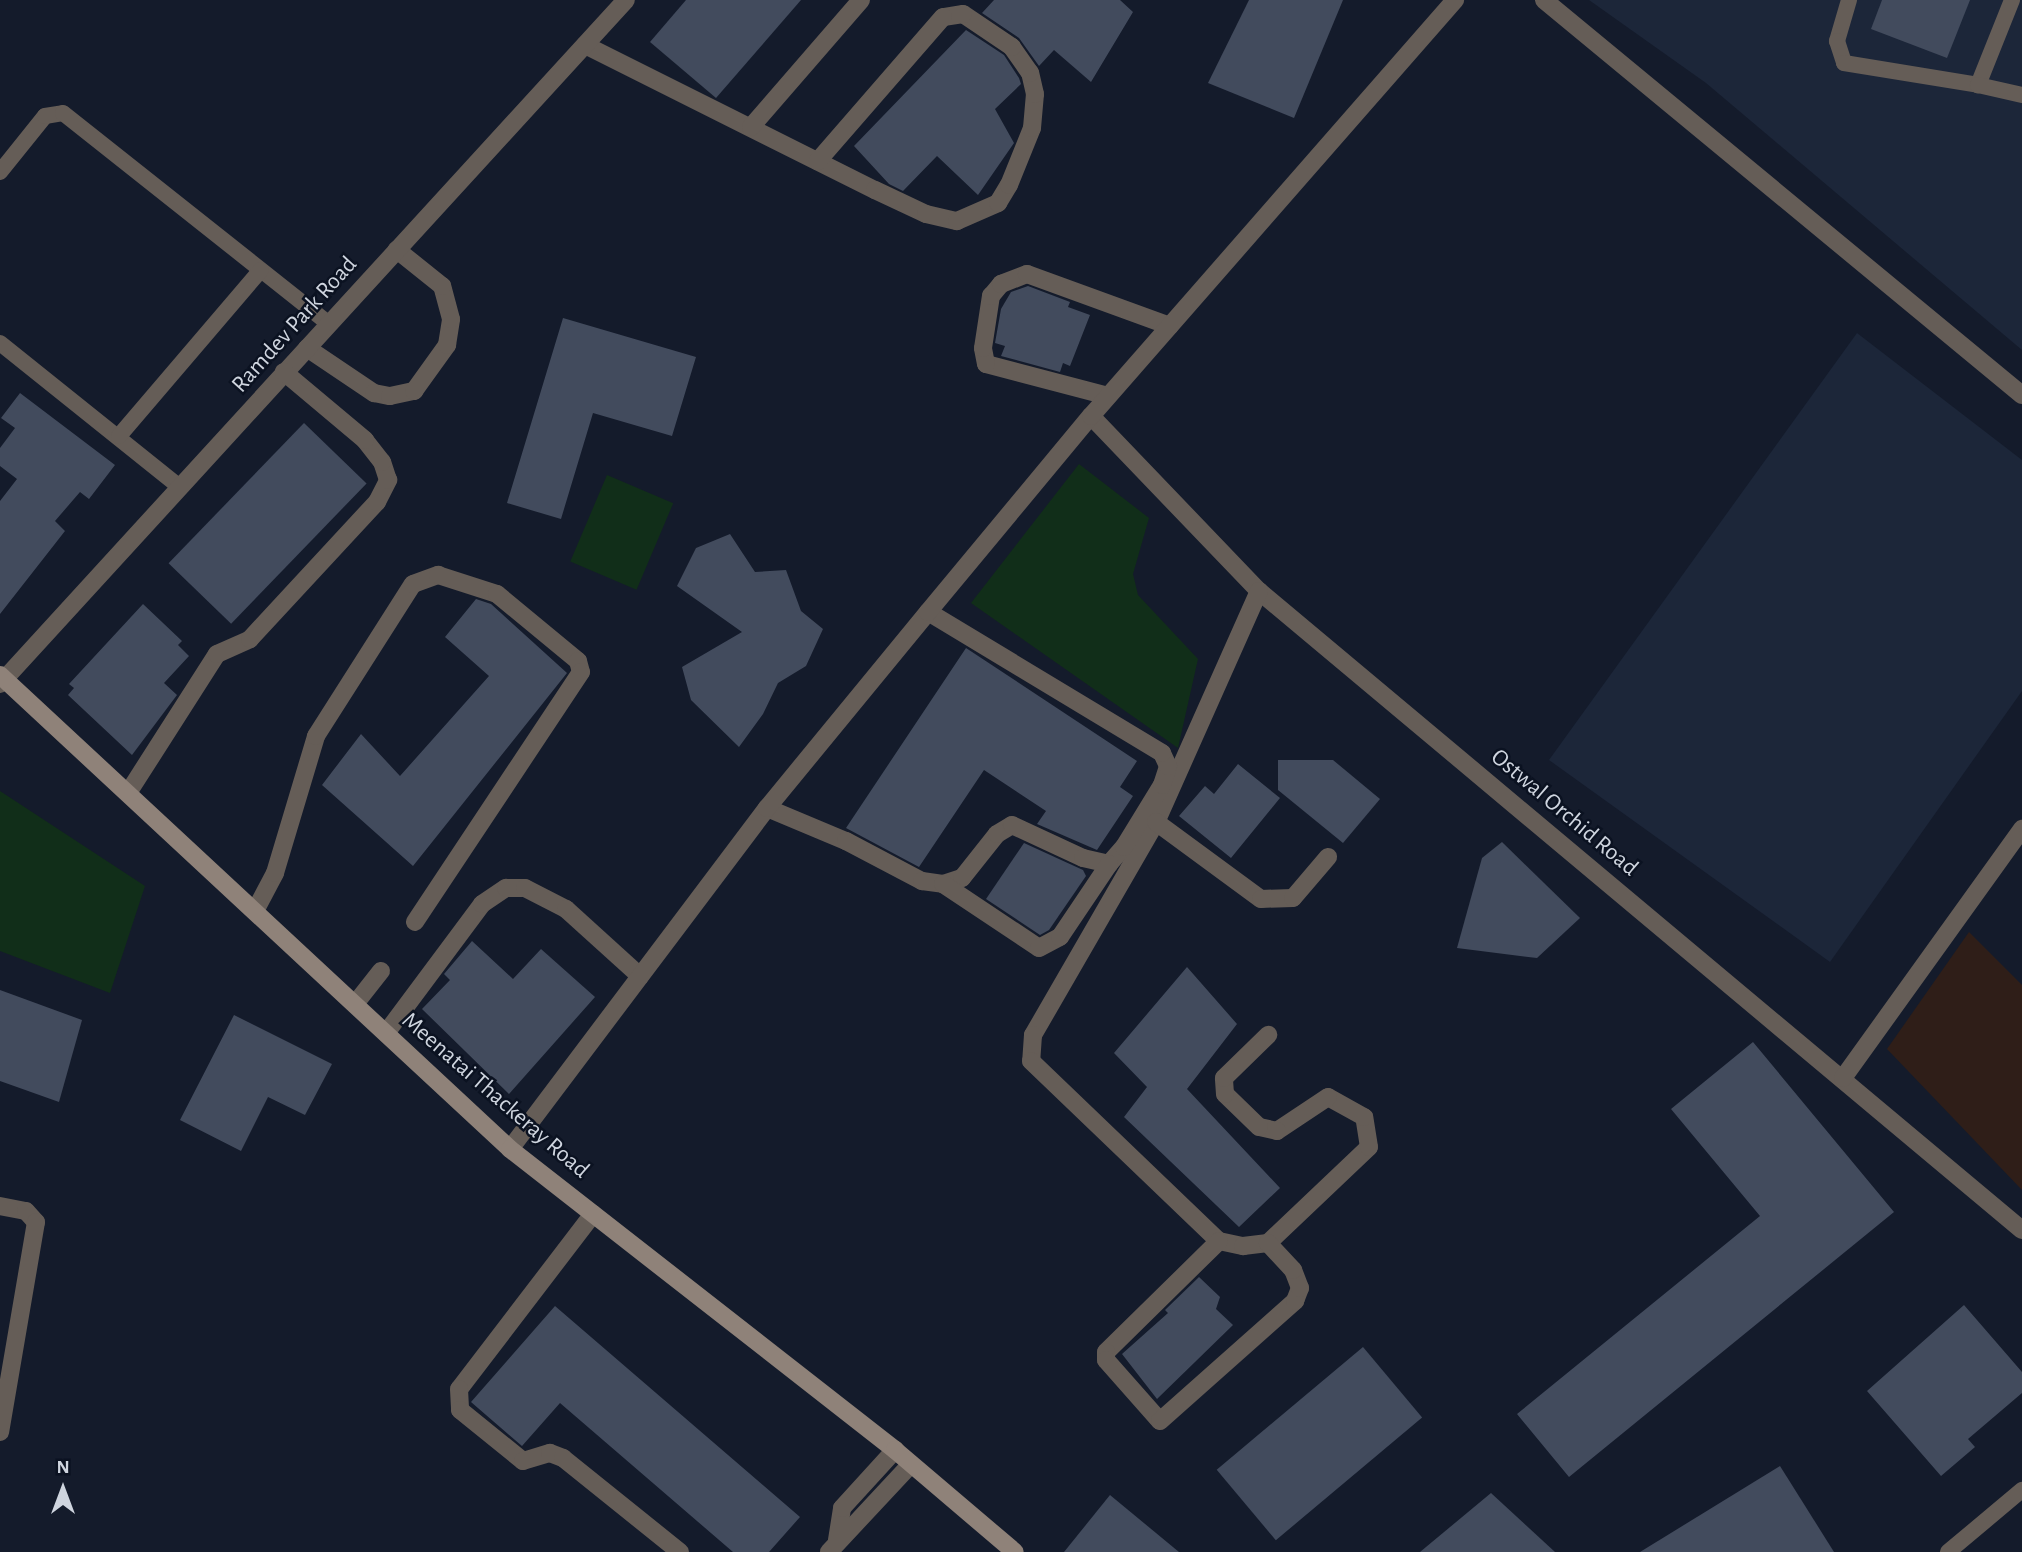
<!DOCTYPE html>
<style>
body{margin:0}
#map{position:relative;width:2022px;height:1552px;overflow:hidden;background:#141b2b;font-family:"Alegreya Sans",sans-serif}
div>[style]{position:absolute}
.commercial>*{inset:0;background:#2f1e18}
.built>*{inset:0;background:#1c2639}
.green>*{inset:0;background:#112e19;transform-origin:0 0}
.building>*{inset:0;background:#424b5d;transform-origin:0 0}
.lane>*{height:16px;margin:-8px;padding:0 8px;transform-origin:8px;border-radius:8px;background:#655d57}
.street>*{height:18px;margin:-9px;padding:0 9px;transform-origin:9px;border-radius:9px;background:#655d57}
.secondary>*{height:18px;margin:-9px;padding:0 9px;transform-origin:9px;border-radius:9px;background:#8f8279}
span{translate:-50% -50%;white-space:nowrap;text-align:center;line-height:1.15;-webkit-text-stroke:5px #0b1221;paint-order:stroke}
.street-label{font-size:24px;color:#cfd5df}
.north{position:absolute;left:28px;top:1454px;width:70px;height:70px;-webkit-text-stroke:5px #0b1221;paint-order:stroke;rotate:0deg;font-size:19px;font-weight:700;line-height:28px;text-align:center;color:#cfd5df}
.north::after{content:'';display:block;margin:auto;width:24px;height:32px;background:#cfd5df;clip-path:polygon(50% 0,100% 100%,50% 72%,0 100%)}
</style>
<div id="map">
<div class="commercial">
<div style="clip-path:polygon(1969px 932px,2022px 985px,2022px 1190px,1887px 1049px)"></div>
</div>
<div class="built">
<div style="clip-path:polygon(1589px 0,2022px 0,2022px 350px,1706px 83px)"></div>
<div style="clip-path:polygon(1857px 333px,2022px 460px,2022px 691px,1830px 962px,1549px 760px)"></div>
</div>
<div class="green">
<div style="clip-path:polygon(1079px 464px,1149px 518px,1133px 574px,1138px 595px,1198px 659px,1178px 748px,971px 603px)"></div>
<div style="left:607px;top:475px;width:72px;height:94px;rotate:23deg"></div>
<div style="clip-path:polygon(0 791px,145px 886px,110px 993px,0 951px)"></div>
</div>
<div class="building">
<div style="clip-path:polygon(686px 0,801px 0,716px 98px,650px 42px)"></div>
<div style="clip-path:polygon(994px 0,1120px 0,1133px 12px,1091px 82px,1054px 50px,1039px 66px,1019px 38px,982px 13px)"></div>
<div style="clip-path:polygon(1249px 0,1343px 0,1294px 118px,1208px 83px)"></div>
<div style="clip-path:polygon(1882px 0,1970px 0,1947px 58px,1871px 29px)"></div>
<div style="clip-path:polygon(966px 30px,1004px 55px,1019px 78px,1021px 84px,995px 109px,1014px 143px,978px 195px,937px 156px,903px 191px,889px 184px,854px 146px)"></div>
<div style="clip-path:polygon(1028px 286px,1070px 302px,1068px 307px,1090px 315px,1070px 366px,1063px 363px,1060px 372px,1001px 356px,1005px 346px,995px 343px,1001px 309px,1011px 292px)"></div>
<div style="clip-path:polygon(563px 318px,696px 357px,672px 436px,593px 413px,561px 519px,507px 503px)"></div>
<div style="clip-path:polygon(20px 393px,115px 465px,89px 499px,80px 492px,55px 521px,65px 531px,0 614px,0 501px,17px 479px,0 466px,0 448px,15px 428px,1px 418px)"></div>
<div style="left:304px;top:423px;width:87px;height:195px;rotate:44deg"></div>
<div style="clip-path:polygon(730px 534px,755px 572px,786px 570px,801px 611px,823px 629px,806px 666px,778px 683px,763px 714px,739px 747px,691px 700px,682px 667px,742px 632px,677px 586px,696px 548px)"></div>
<div style="clip-path:polygon(476px 599px,491px 604px,567px 673px,413px 866px,322px 785px,361px 734px,400px 776px,489px 676px,445px 637px)"></div>
<div style="clip-path:polygon(143px 604px,182px 641px,178px 645px,189px 656px,164px 683px,177px 695px,132px 755px,68px 695px,74px 688px,69px 684px)"></div>
<div style="clip-path:polygon(966px 648px,1137px 761px,1120px 787px,1133px 796px,1097px 850px,1037px 824px,1046px 811px,984px 770px,919px 867px,846px 828px)"></div>
<div style="clip-path:polygon(1278px 760px,1333px 760px,1380px 799px,1343px 843px,1278px 790px)"></div>
<div style="clip-path:polygon(1238px 764px,1280px 798px,1231px 858px,1179px 816px,1205px 786px,1214px 794px)"></div>
<div style="clip-path:polygon(1502px 842px,1580px 918px,1537px 958px,1457px 948px,1482px 858px)"></div>
<div style="clip-path:polygon(1024px 843px,1083px 870px,1086px 876px,1049px 930px,1040px 935px,986px 899px)"></div>
<div style="clip-path:polygon(472px 941px,513px 979px,541px 949px,595px 997px,509px 1094px,422px 1009px,450px 980px,444px 974px)"></div>
<div style="clip-path:polygon(1187px 967px,1237px 1024px,1187px 1089px,1280px 1188px,1239px 1227px,1124px 1117px,1147px 1087px,1114px 1053px)"></div>
<div style="clip-path:polygon(0 990px,82px 1020px,59px 1102px,0 1081px)"></div>
<div style="clip-path:polygon(234px 1015px,332px 1064px,305px 1115px,268px 1097px,241px 1151px,180px 1120px)"></div>
<div style="clip-path:polygon(1753px 1042px,1894px 1212px,1569px 1477px,1517px 1414px,1760px 1216px,1671px 1109px)"></div>
<div style="clip-path:polygon(1199px 1277px,1220px 1297px,1216px 1309px,1233px 1325px,1157px 1399px,1122px 1354px,1168px 1313px,1165px 1310px)"></div>
<div style="clip-path:polygon(1964px 1305px,2022px 1372px,2022px 1393px,1968px 1439px,1975px 1447px,1941px 1476px,1867px 1391px)"></div>
<div style="clip-path:polygon(555px 1306px,800px 1517px,769px 1552px,733px 1552px,560px 1403px,522px 1446px,471px 1402px)"></div>
<div style="left:1363px;top:1347px;width:92px;height:191px;rotate:50deg"></div>
<div style="clip-path:polygon(1780px 1466px,1834px 1552px,1640px 1552px)"></div>
<div style="clip-path:polygon(1491px 1493px,1555px 1552px,1420px 1552px)"></div>
<div style="clip-path:polygon(1110px 1495px,1179px 1552px,1064px 1552px)"></div>
</div>
<div class="lane">
<div style="left:1849px;top:0;width:43px;rotate:106.3deg"></div>
<div style="left:1837px;top:41px;width:23px;rotate:72deg"></div>
<div style="left:1844px;top:63px;width:136px;rotate:9.3deg"></div>
<div style="left:2012px;top:0;width:92px;rotate:111.8deg"></div>
<div style="left:1978px;top:85px;width:45px;rotate:12.8deg"></div>
<div style="left:0;top:172px;width:72px;rotate:-51.2deg"></div>
<div style="left:45px;top:116px;width:18px;rotate:-9deg"></div>
<div style="left:63px;top:113px;width:340px;rotate:38.4deg"></div>
<div style="left:0;top:343px;width:231px;rotate:38.7deg"></div>
<div style="left:119px;top:436px;width:218px;rotate:-49.5deg"></div>
<div style="left:1948px;top:1552px;width:97px;rotate:-40deg"></div>
</div>
<div class="street">
<div style="left:1544px;top:0;width:620px;rotate:39.57deg"></div>
<div style="left:585px;top:45px;width:324px;rotate:26.6deg"></div>
<div style="left:875px;top:190px;width:56px;rotate:25.2deg"></div>
<div style="left:926px;top:214px;width:32px;rotate:13deg"></div>
<div style="left:957px;top:221px;width:45px;rotate:-23.7deg"></div>
<div style="left:998px;top:203px;width:21px;rotate:-59deg"></div>
<div style="left:1009px;top:185px;width:61px;rotate:-68deg"></div>
<div style="left:1032px;top:128px;width:34px;rotate:-85deg"></div>
<div style="left:1035px;top:94px;width:22px;rotate:-103deg"></div>
<div style="left:1030px;top:73px;width:32px;rotate:-125deg"></div>
<div style="left:1012px;top:47px;width:59px;rotate:-146deg"></div>
<div style="left:963px;top:14px;width:20px;rotate:171deg"></div>
<div style="left:943px;top:17px;width:191px;rotate:131deg"></div>
<div style="left:751px;top:127px;width:168px;rotate:-49.1deg"></div>
<div style="left:307px;top:348px;width:81px;rotate:33.9deg"></div>
<div style="left:374px;top:393px;width:16px;rotate:11deg"></div>
<div style="left:390px;top:396px;width:25px;rotate:-12deg"></div>
<div style="left:414px;top:391px;width:57px;rotate:-54.3deg"></div>
<div style="left:447px;top:345px;width:26px;rotate:-81deg"></div>
<div style="left:451px;top:319px;width:34px;rotate:-105deg"></div>
<div style="left:442px;top:286px;width:58px;rotate:-141.3deg"></div>
<div style="left:1108px;top:396px;width:126px;rotate:-165.3deg"></div>
<div style="left:986px;top:364px;width:16px;rotate:-101deg"></div>
<div style="left:983px;top:348px;width:53px;rotate:-81.3deg"></div>
<div style="left:991px;top:296px;width:16px;rotate:-50deg"></div>
<div style="left:1001px;top:284px;width:28px;rotate:-21deg"></div>
<div style="left:1027px;top:274px;width:152px;rotate:20deg"></div>
<div style="left:1091px;top:416px;width:243px;rotate:46.2deg"></div>
<div style="left:1259px;top:591px;width:995px;rotate:39.95deg"></div>
<div style="left:1259px;top:591px;width:253px;rotate:114deg"></div>
<div style="left:1156px;top:822px;width:246px;rotate:120deg"></div>
<div style="left:1033px;top:1035px;width:26px;rotate:94deg"></div>
<div style="left:1031px;top:1061px;width:260px;rotate:43.8deg"></div>
<div style="left:1219px;top:1241px;width:25px;rotate:12deg"></div>
<div style="left:1243px;top:1246px;width:25px;rotate:-7deg"></div>
<div style="left:1268px;top:1243px;width:139px;rotate:-43.5deg"></div>
<div style="left:1369px;top:1147px;width:30px;rotate:-99deg"></div>
<div style="left:1364px;top:1117px;width:41px;rotate:-150.9deg"></div>
<div style="left:1328px;top:1097px;width:61px;rotate:146.3deg"></div>
<div style="left:1277px;top:1131px;width:18px;rotate:-167deg"></div>
<div style="left:1259px;top:1127px;width:47px;rotate:-135.9deg"></div>
<div style="left:1225px;top:1094px;width:16px;rotate:-94deg"></div>
<div style="left:1224px;top:1078px;width:62px;rotate:-44.3deg"></div>
<div style="left:0;top:684px;width:927px;rotate:-47.54deg"></div>
<div style="left:128px;top:793px;width:165px;rotate:-57.4deg"></div>
<div style="left:217px;top:654px;width:36px;rotate:-24deg"></div>
<div style="left:250px;top:639px;width:187px;rotate:-47.2deg"></div>
<div style="left:377px;top:502px;width:25px;rotate:-63deg"></div>
<div style="left:388px;top:480px;width:19px;rotate:-108deg"></div>
<div style="left:382px;top:462px;width:28px;rotate:-128deg"></div>
<div style="left:365px;top:440px;width:106px;rotate:-140deg"></div>
<div style="left:767px;top:808px;width:86px;rotate:22.7deg"></div>
<div style="left:846px;top:841px;width:86px;rotate:27.8deg"></div>
<div style="left:922px;top:881px;width:21px;rotate:8deg"></div>
<div style="left:943px;top:884px;width:20px;rotate:-18deg"></div>
<div style="left:962px;top:878px;width:56px;rotate:-51.5deg"></div>
<div style="left:997px;top:834px;width:17px;rotate:-31deg"></div>
<div style="left:1012px;top:825px;width:78px;rotate:24.9deg"></div>
<div style="left:1083px;top:858px;width:27px;rotate:13deg"></div>
<div style="left:1109px;top:864px;width:23px;rotate:-49deg"></div>
<div style="left:1124px;top:847px;width:73px;rotate:-58.5deg"></div>
<div style="left:1162px;top:785px;width:20px;rotate:-72deg"></div>
<div style="left:1168px;top:766px;width:14px;rotate:-115deg"></div>
<div style="left:1162px;top:753px;width:273px;rotate:-148.9deg"></div>
<div style="left:1156px;top:822px;width:130px;rotate:36.3deg"></div>
<div style="left:1261px;top:899px;width:32px;rotate:-2deg"></div>
<div style="left:1293px;top:898px;width:54px;rotate:-49.5deg"></div>
<div style="left:943px;top:884px;width:115px;rotate:33.7deg"></div>
<div style="left:1039px;top:948px;width:24px;rotate:-28deg"></div>
<div style="left:1060px;top:937px;width:88px;rotate:-56.1deg"></div>
<div style="left:255px;top:911px;width:43px;rotate:-62.2deg"></div>
<div style="left:275px;top:873px;width:143px;rotate:-73.3deg"></div>
<div style="left:316px;top:736px;width:180px;rotate:-57.5deg"></div>
<div style="left:413px;top:584px;width:27px;rotate:-20deg"></div>
<div style="left:438px;top:575px;width:62px;rotate:17.9deg"></div>
<div style="left:497px;top:594px;width:105px;rotate:39.6deg"></div>
<div style="left:578px;top:661px;width:11px;rotate:75deg"></div>
<div style="left:581px;top:672px;width:300px;rotate:123.6deg"></div>
<div style="left:355px;top:1004px;width:42px;rotate:-51.8deg"></div>
<div style="left:386px;top:1033px;width:161px;rotate:-53.3deg"></div>
<div style="left:482px;top:904px;width:29px;rotate:-34deg"></div>
<div style="left:506px;top:888px;width:19px"></div>
<div style="left:525px;top:888px;width:46px;rotate:27.1deg"></div>
<div style="left:566px;top:909px;width:100px;rotate:42.2deg"></div>
<div style="left:1843px;top:1078px;width:307px;rotate:-54.3deg"></div>
<div style="left:510px;top:1149px;width:427px;rotate:-53deg"></div>
<div style="left:767px;top:808px;width:254px;rotate:-50.6deg"></div>
<div style="left:928px;top:612px;width:255px;rotate:-50.3deg"></div>
<div style="left:1091px;top:416px;width:553px;rotate:-48.81deg"></div>
<div style="left:0;top:1206px;width:26px;rotate:11deg"></div>
<div style="left:26px;top:1211px;width:15px;rotate:48deg"></div>
<div style="left:36px;top:1222px;width:213px;rotate:99.7deg"></div>
<div style="left:593px;top:1214px;width:220px;rotate:127.4deg"></div>
<div style="left:459px;top:1389px;width:21px;rotate:87deg"></div>
<div style="left:460px;top:1410px;width:81px;rotate:39deg"></div>
<div style="left:523px;top:1461px;width:28px;rotate:-17deg"></div>
<div style="left:550px;top:1453px;width:14px;rotate:21deg"></div>
<div style="left:563px;top:1458px;width:150px;rotate:38.8deg"></div>
<div style="left:1219px;top:1241px;width:158px;rotate:135.5deg"></div>
<div style="left:1106px;top:1352px;width:8px;rotate:90deg"></div>
<div style="left:1106px;top:1360px;width:81px;rotate:48.5deg"></div>
<div style="left:1160px;top:1421px;width:181px;rotate:-41.6deg"></div>
<div style="left:1295px;top:1301px;width:14px;rotate:-69deg"></div>
<div style="left:1300px;top:1288px;width:19px;rotate:-111deg"></div>
<div style="left:1293px;top:1270px;width:37px;rotate:-133deg"></div>
<div style="left:837px;top:1540px;width:32px;rotate:-81deg"></div>
<div style="left:842px;top:1508px;width:79px;rotate:-47.6deg"></div>
<div style="left:829px;top:1552px;width:120px;rotate:-47deg"></div>
</div>
<div class="secondary">
<div style="left:0;top:675px;width:696px;rotate:42.9deg"></div>
<div style="left:510px;top:1149px;width:489px;rotate:38deg"></div>
<div style="left:895px;top:1450px;width:157px;rotate:40.4deg"></div>
</div>
<div class="street-label">
<span style="left:295px;top:325px;rotate:-48deg">Ramdev Park Road</span>
<span style="left:1564px;top:813px;rotate:40deg">Ostwal Orchid Road</span>
<span style="left:495px;top:1096px;rotate:41deg">Meenatai Thackeray Road</span>
</div>
<div class="north">N</div>
</div>
